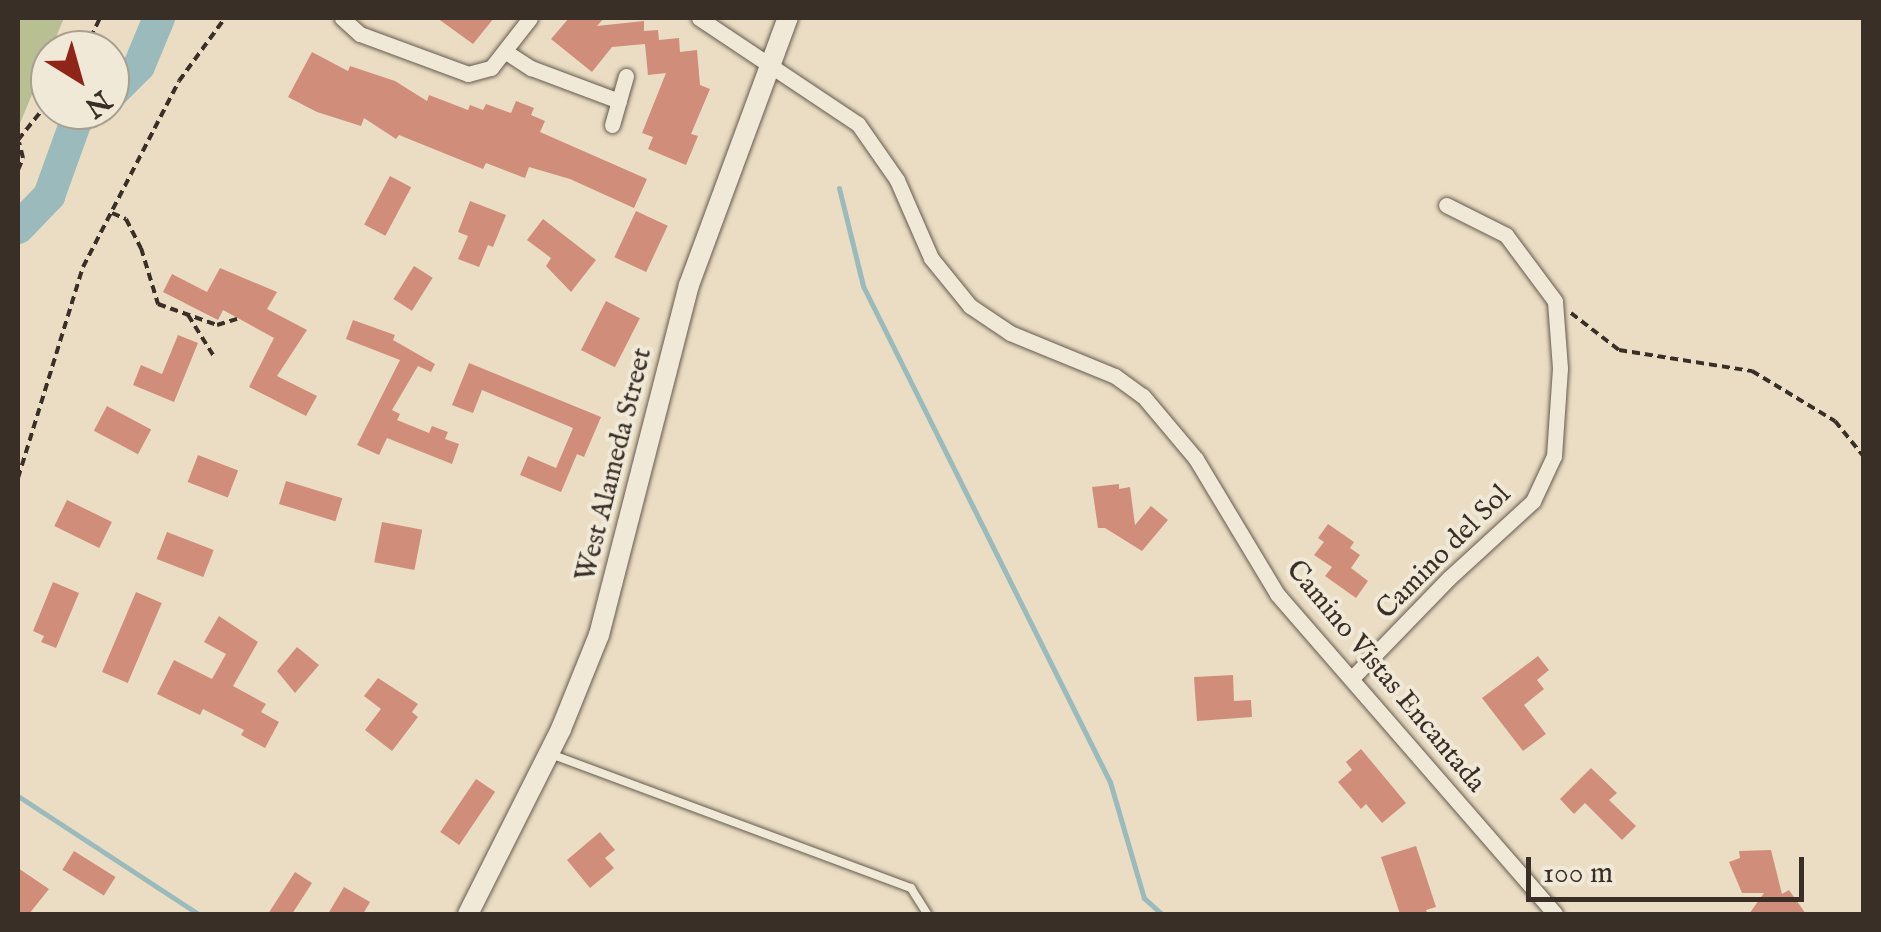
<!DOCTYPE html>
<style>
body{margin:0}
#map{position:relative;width:1881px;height:932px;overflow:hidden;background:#eaddc3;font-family:"IM FELL English",serif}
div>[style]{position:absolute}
.green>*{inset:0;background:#b8c093}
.stream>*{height:5px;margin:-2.5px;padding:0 2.5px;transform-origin:2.5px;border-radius:2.5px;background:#9ababb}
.river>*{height:32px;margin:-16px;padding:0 16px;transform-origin:16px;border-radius:16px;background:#9ababb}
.building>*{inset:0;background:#d08e7a;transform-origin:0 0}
.path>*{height:4px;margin-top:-2px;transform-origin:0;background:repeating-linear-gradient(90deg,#3a2f27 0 8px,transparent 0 13px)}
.roads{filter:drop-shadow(0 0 2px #665a4e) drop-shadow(0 0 2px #665a4e)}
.lane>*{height:8px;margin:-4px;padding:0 4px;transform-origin:4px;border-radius:4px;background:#f1e9d8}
.street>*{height:15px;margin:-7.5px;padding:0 7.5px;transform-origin:7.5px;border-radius:7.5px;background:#f1e9d8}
.secondary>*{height:20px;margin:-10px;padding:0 10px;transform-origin:10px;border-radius:10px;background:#f1e9d8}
span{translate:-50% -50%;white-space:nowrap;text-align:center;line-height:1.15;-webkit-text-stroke:8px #f1e9d8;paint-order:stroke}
.street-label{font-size:28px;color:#3a2f27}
.frame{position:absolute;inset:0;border:20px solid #3a2f27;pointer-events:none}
.north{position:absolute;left:30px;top:30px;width:100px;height:100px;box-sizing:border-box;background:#f1e9d8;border:2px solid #a89f91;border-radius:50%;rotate:143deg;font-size:28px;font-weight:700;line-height:40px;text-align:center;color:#3a2f27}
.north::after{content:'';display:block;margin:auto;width:35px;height:45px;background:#8f2418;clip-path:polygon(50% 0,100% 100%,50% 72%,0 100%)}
.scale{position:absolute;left:1526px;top:857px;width:278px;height:45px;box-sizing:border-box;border:5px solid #3a2f27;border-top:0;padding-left:12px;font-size:30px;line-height:35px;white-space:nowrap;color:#3a2f27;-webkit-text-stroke:8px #f1e9d8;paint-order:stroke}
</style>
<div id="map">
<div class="green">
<div style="clip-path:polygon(18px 18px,64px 18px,18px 128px)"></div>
</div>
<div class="stream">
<div style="left:839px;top:188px;width:101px;rotate:76.2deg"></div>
<div style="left:863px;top:286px;width:554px;rotate:63.53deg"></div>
<div style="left:1110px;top:782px;width:121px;rotate:73.7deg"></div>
<div style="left:1144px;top:898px;width:24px;rotate:42deg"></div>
<div style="left:18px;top:796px;width:215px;rotate:33.2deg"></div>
</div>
<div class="river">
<div style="left:110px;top:95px;width:41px;rotate:-45deg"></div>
<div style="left:139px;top:66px;width:52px;rotate:-67.4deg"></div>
<div style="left:18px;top:228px;width:45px;rotate:-45.9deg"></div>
<div style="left:49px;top:196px;width:80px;rotate:-70.2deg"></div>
<div style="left:76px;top:121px;width:16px;rotate:-43deg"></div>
</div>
<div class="building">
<div style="clip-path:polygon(437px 18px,494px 18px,473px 44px)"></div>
<div style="clip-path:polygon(569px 18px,604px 18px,597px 26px,644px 21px,644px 31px,658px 30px,659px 40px,679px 38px,680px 52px,697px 50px,700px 85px,710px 89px,691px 134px,698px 136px,686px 165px,648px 149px,653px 137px,642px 133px,666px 73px,648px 75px,645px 44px,612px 47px,592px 72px,551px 39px)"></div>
<div style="clip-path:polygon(312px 52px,348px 71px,350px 66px,395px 81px,427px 101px,429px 95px,468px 110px,470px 105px,483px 110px,486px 104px,511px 113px,516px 101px,534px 108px,531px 115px,545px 121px,540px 132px,647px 179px,634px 208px,570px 179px,529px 167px,525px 178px,486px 163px,483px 169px,399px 135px,396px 139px,364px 118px,361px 126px,317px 112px,288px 97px)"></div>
<div style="left:390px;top:176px;width:24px;height:55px;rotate:28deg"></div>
<div style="clip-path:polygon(470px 201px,506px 215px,493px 247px,488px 245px,479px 267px,458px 259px,468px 236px,458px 232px)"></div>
<div style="left:636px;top:211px;width:35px;height:51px;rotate:25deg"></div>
<div style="clip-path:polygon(543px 219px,596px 260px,571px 292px,546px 266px,551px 258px,527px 240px)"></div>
<div style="left:414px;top:266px;width:22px;height:39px;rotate:32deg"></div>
<div style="clip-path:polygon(220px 268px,277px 292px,267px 309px,307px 330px,277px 376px,317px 396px,306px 416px,249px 387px,274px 338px,223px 310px,218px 320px,163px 292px,172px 274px,207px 292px)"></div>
<div style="left:606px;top:301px;width:38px;height:55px;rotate:27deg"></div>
<div style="clip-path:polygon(353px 320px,395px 335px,393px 340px,435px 364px,431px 372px,418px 366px,392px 410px,400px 414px,397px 420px,429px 433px,432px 426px,448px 432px,445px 439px,459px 444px,452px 464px,387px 438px,379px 455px,357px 445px,400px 360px,346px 339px)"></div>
<div style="clip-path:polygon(178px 335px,198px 343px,174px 402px,133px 385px,141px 365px,162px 374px)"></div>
<div style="clip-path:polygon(469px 363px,601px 417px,584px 457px,577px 454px,561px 492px,520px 475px,528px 456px,556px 468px,573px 428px,482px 390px,473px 413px,452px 405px)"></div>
<div style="left:107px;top:406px;width:50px;height:28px;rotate:28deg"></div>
<div style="left:198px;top:455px;width:43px;height:29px;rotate:21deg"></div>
<div style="left:286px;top:481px;width:59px;height:24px;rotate:17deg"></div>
<div style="clip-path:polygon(1119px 484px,1119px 489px,1130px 487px,1135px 525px,1151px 506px,1168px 520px,1142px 551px,1105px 528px,1098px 528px,1092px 487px)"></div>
<div style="left:67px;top:500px;width:50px;height:29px;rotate:26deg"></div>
<div style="left:382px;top:522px;width:41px;height:41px;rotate:11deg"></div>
<div style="clip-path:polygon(1328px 524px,1354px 542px,1350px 548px,1360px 555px,1351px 568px,1368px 581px,1356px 598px,1325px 576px,1332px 567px,1314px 555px,1324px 542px,1318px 538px)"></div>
<div style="left:167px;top:532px;width:50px;height:29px;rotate:21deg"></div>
<div style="clip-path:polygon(53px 582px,79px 593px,56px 648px,41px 642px,44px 636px,33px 631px)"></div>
<div style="left:136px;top:592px;width:28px;height:87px;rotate:23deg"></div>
<div style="clip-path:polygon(219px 616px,258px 642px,233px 686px,266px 704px,261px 712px,279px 722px,265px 748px,241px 735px,244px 730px,203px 709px,200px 715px,157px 694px,174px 660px,212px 679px,226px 654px,204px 642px)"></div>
<div style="clip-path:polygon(297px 647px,319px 665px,295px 693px,277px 671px)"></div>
<div style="clip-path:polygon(1538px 656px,1549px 670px,1537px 680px,1544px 689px,1524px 705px,1546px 734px,1523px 751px,1482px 698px)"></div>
<div style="clip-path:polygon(1233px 675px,1234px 701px,1251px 700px,1252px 717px,1197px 721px,1194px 677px)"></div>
<div style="clip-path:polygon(378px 678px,418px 704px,412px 712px,418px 717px,392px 751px,365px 730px,381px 709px,364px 696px)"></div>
<div style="clip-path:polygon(1361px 749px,1406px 803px,1382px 823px,1366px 804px,1361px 809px,1338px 782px,1352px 770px,1346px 762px)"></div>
<div style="clip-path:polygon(1591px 768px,1617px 793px,1609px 800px,1636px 826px,1622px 840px,1585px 803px,1574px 814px,1560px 799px)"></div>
<div style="left:476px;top:779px;width:23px;height:64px;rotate:34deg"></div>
<div style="clip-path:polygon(600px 832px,615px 850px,605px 858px,614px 868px,590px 888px,567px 860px)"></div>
<div style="clip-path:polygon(1416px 846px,1436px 907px,1426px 910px,1428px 914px,1400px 914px,1381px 857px)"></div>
<div style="clip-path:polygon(1771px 850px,1782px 894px,1789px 890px,1806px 914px,1749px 914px,1764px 893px,1742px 893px,1729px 862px,1740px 858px,1739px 851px)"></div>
<div style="left:74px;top:851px;width:49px;height:22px;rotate:32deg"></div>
<div style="clip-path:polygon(18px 868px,49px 889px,29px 914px,18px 914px)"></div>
<div style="clip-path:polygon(295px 872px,312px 883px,292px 914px,268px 914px)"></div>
<div style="clip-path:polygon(344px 887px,370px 902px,363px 914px,328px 914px)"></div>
</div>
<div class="path">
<div style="left:85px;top:50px;width:35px;rotate:-65deg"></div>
<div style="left:18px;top:140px;width:51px;rotate:-51.3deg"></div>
<div style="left:18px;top:170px;width:13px;rotate:-67deg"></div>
<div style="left:23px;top:158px;width:16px;rotate:-104deg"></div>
<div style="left:112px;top:213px;width:15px;rotate:23deg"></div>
<div style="left:126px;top:219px;width:33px;rotate:63deg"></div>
<div style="left:141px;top:248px;width:59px;rotate:73.1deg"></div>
<div style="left:158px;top:304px;width:63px;rotate:19.6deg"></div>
<div style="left:217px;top:325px;width:21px;rotate:-17deg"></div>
<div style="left:1571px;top:313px;width:61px;rotate:37.6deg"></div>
<div style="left:1619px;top:350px;width:135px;rotate:9deg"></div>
<div style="left:1752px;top:371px;width:97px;rotate:31.1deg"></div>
<div style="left:1835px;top:421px;width:46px;rotate:51.1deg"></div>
<div style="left:188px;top:315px;width:51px;rotate:57.9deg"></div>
<div style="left:18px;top:478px;width:221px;rotate:-72.9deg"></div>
<div style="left:83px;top:267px;width:209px;rotate:-62.7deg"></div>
<div style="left:179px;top:81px;width:78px;rotate:-53.9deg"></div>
</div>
<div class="roads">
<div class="lane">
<div style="left:553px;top:755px;width:382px;rotate:20.4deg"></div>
<div style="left:911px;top:888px;width:31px;rotate:58deg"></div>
</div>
<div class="street">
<div style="left:342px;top:18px;width:24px;rotate:42deg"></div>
<div style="left:360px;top:34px;width:115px;rotate:20.3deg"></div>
<div style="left:468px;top:74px;width:24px;rotate:-15deg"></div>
<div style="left:491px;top:68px;width:63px;rotate:-52deg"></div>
<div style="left:699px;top:18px;width:191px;rotate:33.7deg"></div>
<div style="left:858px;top:124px;width:68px;rotate:55.1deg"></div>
<div style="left:897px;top:180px;width:85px;rotate:66.4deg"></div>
<div style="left:931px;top:258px;width:62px;rotate:50.9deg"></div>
<div style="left:970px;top:306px;width:48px;rotate:34deg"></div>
<div style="left:1010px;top:333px;width:113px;rotate:22.3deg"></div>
<div style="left:1115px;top:376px;width:34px;rotate:36deg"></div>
<div style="left:1143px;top:396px;width:82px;rotate:49.9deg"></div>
<div style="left:1196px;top:459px;width:157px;rotate:59deg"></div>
<div style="left:1277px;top:594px;width:424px;rotate:49deg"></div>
<div style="left:506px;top:52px;width:30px;rotate:33deg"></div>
<div style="left:531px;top:68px;width:94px;rotate:20.6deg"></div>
<div style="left:612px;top:125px;width:51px;rotate:-74.1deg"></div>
<div style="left:1352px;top:678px;width:139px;rotate:-45.9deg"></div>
<div style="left:1449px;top:578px;width:114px;rotate:-42.5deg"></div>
<div style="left:1533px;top:501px;width:50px;rotate:-65deg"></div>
<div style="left:1554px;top:456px;width:88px;rotate:-86.1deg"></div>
<div style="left:1560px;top:368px;width:67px;rotate:-94.3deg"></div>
<div style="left:1555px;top:301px;width:82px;rotate:-126.6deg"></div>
<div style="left:1506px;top:235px;width:67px;rotate:-153.4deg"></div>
</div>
<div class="secondary">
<div style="left:468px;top:914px;width:207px;rotate:-63.3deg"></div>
<div style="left:561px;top:729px;width:101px;rotate:-68deg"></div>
<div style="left:599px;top:635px;width:361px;rotate:-75.6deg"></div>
<div style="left:689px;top:285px;width:285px;rotate:-69.7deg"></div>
</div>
</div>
<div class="street-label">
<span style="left:615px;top:465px;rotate:-76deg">West Alameda Street</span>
<span style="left:1444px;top:553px;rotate:-45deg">Camino del Sol</span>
<span style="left:1385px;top:677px;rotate:50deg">Camino Vistas Encantada</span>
</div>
<div class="frame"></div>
<div class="north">N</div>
<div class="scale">100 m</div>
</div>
